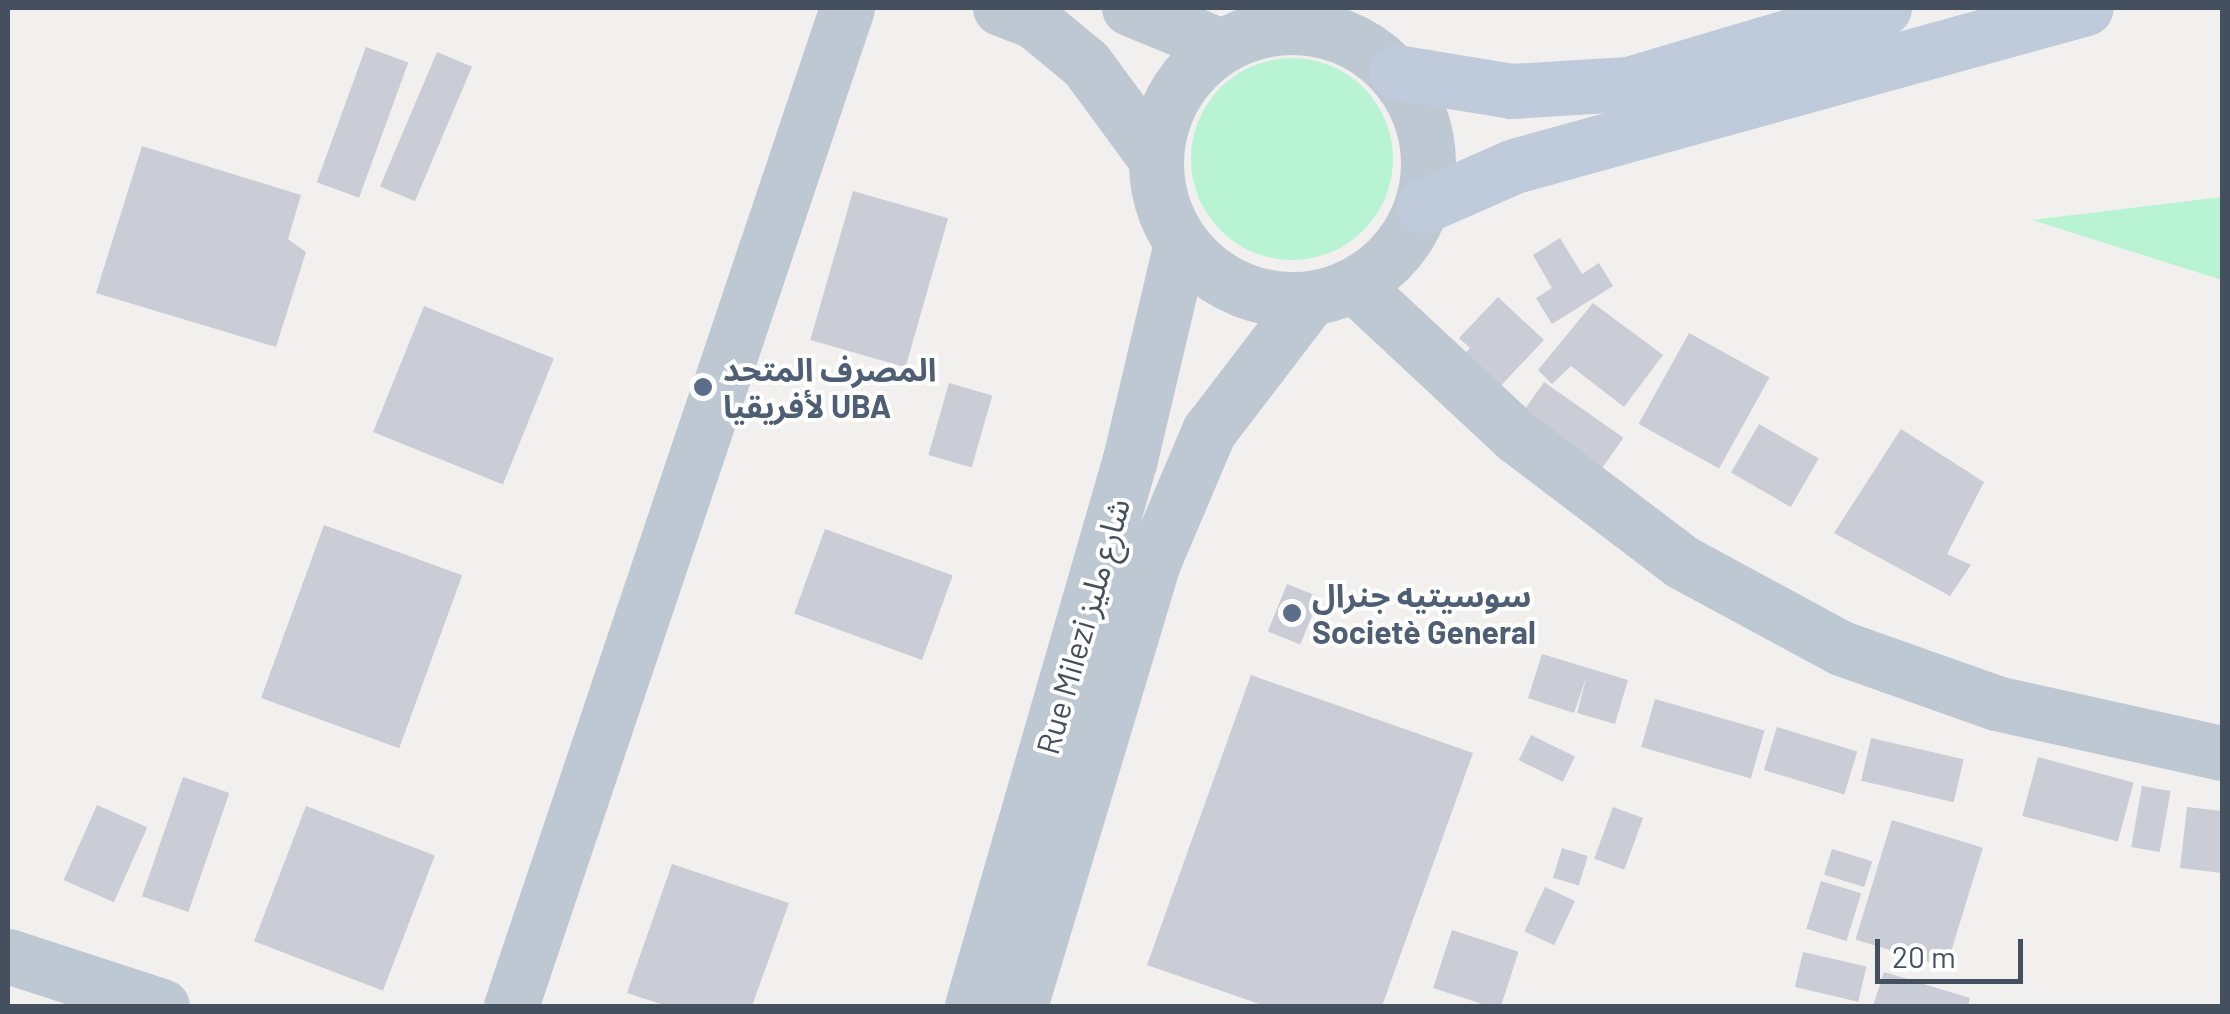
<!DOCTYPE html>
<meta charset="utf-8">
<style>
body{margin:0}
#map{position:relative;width:2230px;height:1014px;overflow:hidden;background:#f2efef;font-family:Barlow,"Noto Sans Arabic",sans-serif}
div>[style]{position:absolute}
.green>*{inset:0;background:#b8f4d4}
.round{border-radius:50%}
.building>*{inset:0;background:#cacdd5;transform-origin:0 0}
.minor>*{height:55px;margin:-27.5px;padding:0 27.5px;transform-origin:27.5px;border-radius:27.5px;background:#bec8d3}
.tertiary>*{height:55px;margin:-27.5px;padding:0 27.5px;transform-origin:27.5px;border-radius:27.5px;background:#bec8d3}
.tertiary>.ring{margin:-27.5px;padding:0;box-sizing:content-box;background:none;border:55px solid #bec8d3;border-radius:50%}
.secondary>*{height:55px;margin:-27.5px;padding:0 27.5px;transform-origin:27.5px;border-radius:27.5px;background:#bfcada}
.dots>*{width:28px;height:28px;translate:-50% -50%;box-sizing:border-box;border:5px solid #fff;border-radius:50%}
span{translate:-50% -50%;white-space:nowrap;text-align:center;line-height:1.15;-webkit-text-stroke:8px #fff;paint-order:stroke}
.service-label{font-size:32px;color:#4e5e75;font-weight:700}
.left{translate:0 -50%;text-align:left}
.street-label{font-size:32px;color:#45505f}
.frame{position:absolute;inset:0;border:10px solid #45505f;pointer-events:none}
.scale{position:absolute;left:1875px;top:939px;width:148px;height:45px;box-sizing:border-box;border:5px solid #45505f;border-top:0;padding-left:12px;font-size:30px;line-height:35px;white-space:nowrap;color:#45505f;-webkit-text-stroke:8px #fff;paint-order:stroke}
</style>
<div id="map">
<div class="green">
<div class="round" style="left:1191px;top:58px;width:202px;height:202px"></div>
<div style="clip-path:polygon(2222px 197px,2222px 280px,2032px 220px)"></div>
</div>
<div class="building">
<div style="left:366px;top:47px;width:45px;height:144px;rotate:20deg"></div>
<div style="left:437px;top:52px;width:38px;height:146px;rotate:23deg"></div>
<div style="clip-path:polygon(142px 146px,301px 195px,288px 239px,306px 252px,276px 347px,96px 293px)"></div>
<div style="left:853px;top:191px;width:99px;height:155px;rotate:16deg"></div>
<div style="clip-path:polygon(1560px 238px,1582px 274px,1599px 263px,1613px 286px,1552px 324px,1536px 298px,1552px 288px,1533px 255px)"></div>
<div style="clip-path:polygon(1498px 297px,1544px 340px,1492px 395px,1457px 362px,1470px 348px,1459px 338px)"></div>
<div style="clip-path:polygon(1593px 303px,1663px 355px,1624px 407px,1571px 366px,1552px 384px,1538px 370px)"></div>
<div style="left:424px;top:306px;width:140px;height:136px;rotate:22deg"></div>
<div style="left:1689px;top:333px;width:92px;height:104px;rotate:29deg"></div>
<div style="left:1544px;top:382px;width:97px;height:42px;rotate:35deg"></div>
<div style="left:949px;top:383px;width:45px;height:75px;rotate:16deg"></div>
<div style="left:1759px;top:424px;width:69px;height:56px;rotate:30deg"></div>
<div style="clip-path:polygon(1901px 429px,1984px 482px,1947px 554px,1971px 565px,1950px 596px,1834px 533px)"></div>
<div style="left:324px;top:525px;width:147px;height:184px;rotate:20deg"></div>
<div style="left:825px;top:529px;width:136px;height:90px;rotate:20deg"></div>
<div style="left:1287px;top:584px;width:35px;height:51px;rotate:22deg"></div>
<div style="clip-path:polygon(1542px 654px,1628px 680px,1615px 724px,1577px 713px,1587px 675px,1574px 713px,1528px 698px)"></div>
<div style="clip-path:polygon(1251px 675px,1473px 753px,1382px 1006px,1265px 1006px,1147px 965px)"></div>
<div style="left:1655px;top:699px;width:114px;height:50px;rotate:16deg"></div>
<div style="left:1777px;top:727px;width:84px;height:45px;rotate:17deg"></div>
<div style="left:1531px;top:735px;width:49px;height:28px;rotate:26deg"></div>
<div style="left:1871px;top:738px;width:95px;height:44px;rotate:13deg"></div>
<div style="left:2038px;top:757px;width:99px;height:61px;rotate:15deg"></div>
<div style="left:183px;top:777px;width:49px;height:126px;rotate:19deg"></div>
<div style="left:2142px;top:786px;width:29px;height:62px;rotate:10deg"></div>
<div style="left:97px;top:805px;width:55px;height:82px;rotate:24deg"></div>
<div style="left:306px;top:806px;width:138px;height:145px;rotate:21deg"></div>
<div style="left:1613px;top:807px;width:32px;height:55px;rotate:20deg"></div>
<div style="clip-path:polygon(2187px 807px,2222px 811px,2222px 873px,2180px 868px)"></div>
<div style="left:1892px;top:820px;width:95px;height:125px;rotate:17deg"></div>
<div style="left:1562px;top:848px;width:27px;height:31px;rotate:17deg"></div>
<div style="left:1832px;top:849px;width:42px;height:27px;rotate:17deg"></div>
<div style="clip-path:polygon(672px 864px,789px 903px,752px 1006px,667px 1006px,627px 993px)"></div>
<div style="left:1821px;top:881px;width:42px;height:50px;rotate:17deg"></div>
<div style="left:1545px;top:887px;width:33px;height:49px;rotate:25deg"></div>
<div style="left:1452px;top:930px;width:70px;height:61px;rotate:18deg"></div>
<div style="left:1803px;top:952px;width:65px;height:36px;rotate:13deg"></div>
<div style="clip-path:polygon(1884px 972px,1970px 998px,1968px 1006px,1873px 1006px)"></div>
</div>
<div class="minor">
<div style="left:1354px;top:285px;width:221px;rotate:43deg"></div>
<div style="left:1516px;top:436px;width:208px;rotate:37.2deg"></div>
<div style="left:1682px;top:562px;width:181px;rotate:28.4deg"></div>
<div style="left:1841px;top:648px;width:164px;rotate:19.5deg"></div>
<div style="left:1996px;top:703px;width:231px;rotate:12.5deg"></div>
<div style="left:8px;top:956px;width:162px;rotate:18deg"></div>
<div style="left:511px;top:1006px;width:1053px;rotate:-71.39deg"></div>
</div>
<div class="tertiary">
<div style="left:1000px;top:8px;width:36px;rotate:21deg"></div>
<div style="left:1034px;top:21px;width:67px;rotate:39.6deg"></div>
<div style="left:1086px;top:64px;width:117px;rotate:53.7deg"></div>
<div style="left:1129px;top:8px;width:100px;rotate:22.4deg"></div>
<div class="ring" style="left:1156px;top:27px;width:217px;height:217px"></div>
<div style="left:972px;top:1006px;width:569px;rotate:-73.89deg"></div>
<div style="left:1130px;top:459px;width:222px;rotate:-76.7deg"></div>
<div style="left:1020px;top:1006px;width:460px;rotate:-73.3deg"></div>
<div style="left:1152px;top:565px;width:146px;rotate:-67deg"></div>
<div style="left:1209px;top:431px;width:166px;rotate:-52.6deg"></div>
</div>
<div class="secondary">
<div style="left:1396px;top:72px;width:118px;rotate:9.3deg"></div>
<div style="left:1512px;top:91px;width:116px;rotate:-3.5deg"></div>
<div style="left:1628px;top:84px;width:267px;rotate:-16.5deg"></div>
<div style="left:1423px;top:206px;width:99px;rotate:-23.7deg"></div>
<div style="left:1514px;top:166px;width:593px;rotate:-15.44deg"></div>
</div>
<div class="dots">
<div style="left:703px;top:387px;background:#5c6f8a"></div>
<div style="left:1292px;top:613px;background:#5c6f8a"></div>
</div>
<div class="service-label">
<span class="left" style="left:723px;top:387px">المصرف المتحد<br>لأفريقيا UBA</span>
<span class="left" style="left:1312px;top:613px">سوسيتيه جنرال<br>Societè General</span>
</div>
<div class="street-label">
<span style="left:1082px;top:626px;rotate:-74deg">Rue Milezi شارع مليز</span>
</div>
<div class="frame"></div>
<div class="scale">20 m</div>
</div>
